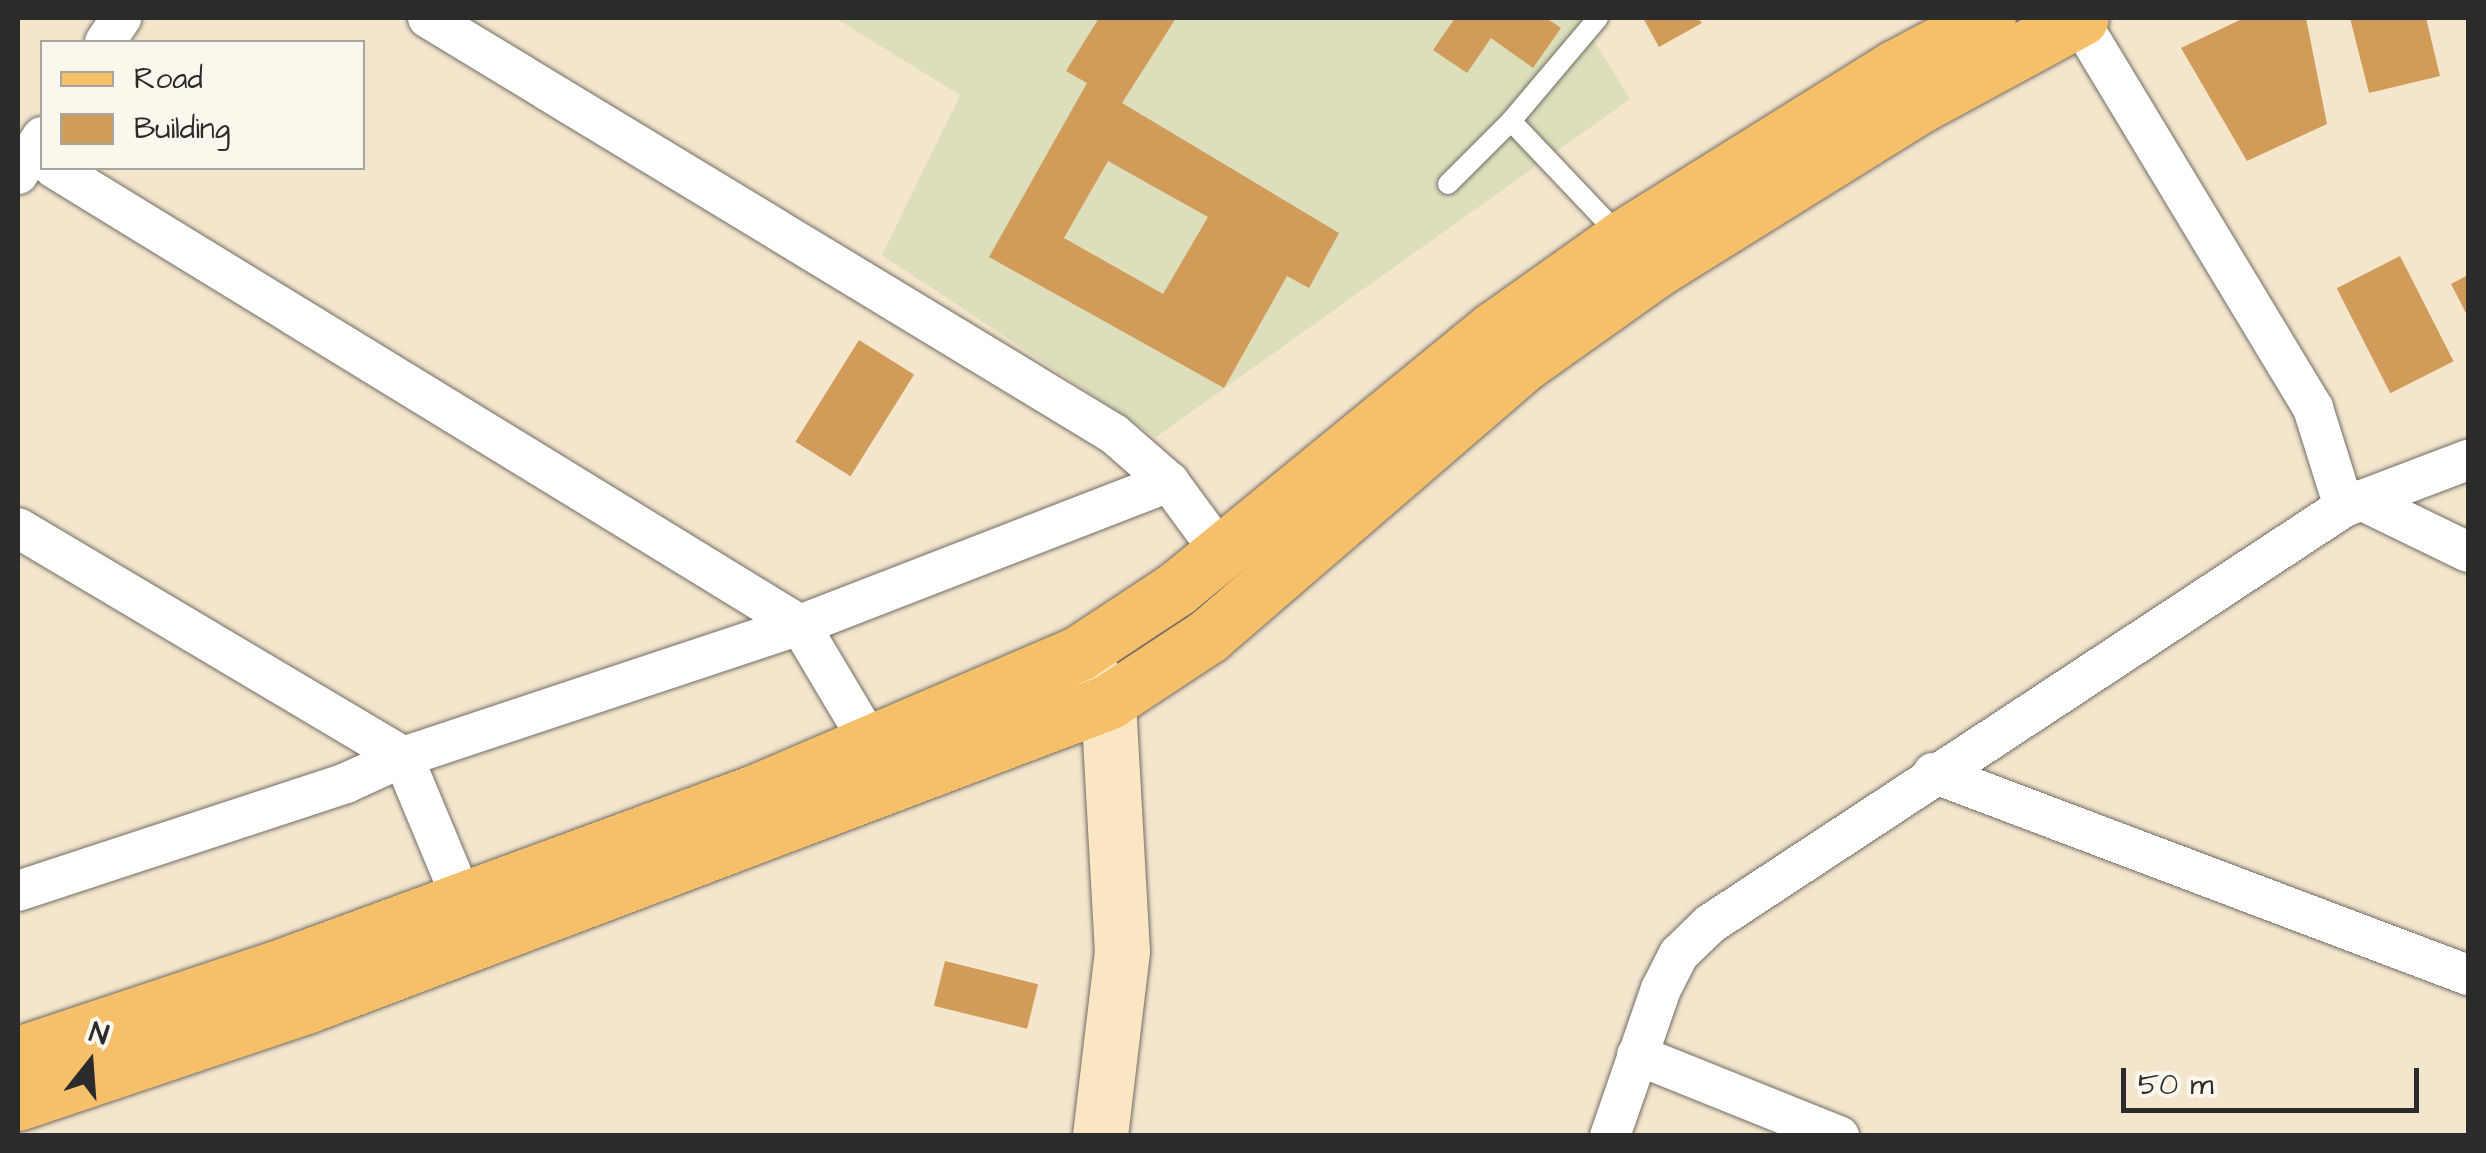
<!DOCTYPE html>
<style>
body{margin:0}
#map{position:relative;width:2486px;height:1153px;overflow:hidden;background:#f4e6cd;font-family:"Architects Daughter",sans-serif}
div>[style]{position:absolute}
.built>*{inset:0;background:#dcdebc}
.building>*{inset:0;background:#d19b59;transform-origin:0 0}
.roads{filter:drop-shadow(0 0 2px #716c64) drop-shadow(0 0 2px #716c64)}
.service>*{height:20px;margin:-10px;padding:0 10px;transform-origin:10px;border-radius:10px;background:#fff}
.minor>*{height:40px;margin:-20px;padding:0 20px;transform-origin:20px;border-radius:20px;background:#fff}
.secondary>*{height:55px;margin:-27.5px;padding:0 27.5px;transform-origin:27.5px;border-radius:27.5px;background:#fbe6c4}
.primary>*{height:55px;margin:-27.5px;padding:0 27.5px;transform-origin:27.5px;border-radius:27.5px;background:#f6c06b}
span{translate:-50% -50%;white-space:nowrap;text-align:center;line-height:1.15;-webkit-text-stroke:9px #fbf7ec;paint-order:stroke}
.frame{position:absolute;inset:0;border:20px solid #2b2b2b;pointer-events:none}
.legend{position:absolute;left:40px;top:40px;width:325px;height:130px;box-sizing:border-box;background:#fbf7ec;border:2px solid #a8a59f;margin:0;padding:12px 18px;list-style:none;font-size:30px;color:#2b2b2b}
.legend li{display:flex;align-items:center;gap:20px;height:50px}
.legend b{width:50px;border:2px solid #a8a59f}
.north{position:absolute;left:40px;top:1013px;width:100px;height:100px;-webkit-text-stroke:8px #fbf7ec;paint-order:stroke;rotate:17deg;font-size:28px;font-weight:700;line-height:40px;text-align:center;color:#2b2b2b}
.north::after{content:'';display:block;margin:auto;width:35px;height:45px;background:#2b2b2b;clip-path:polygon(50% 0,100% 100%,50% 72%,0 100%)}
.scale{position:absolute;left:2121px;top:1068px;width:298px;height:45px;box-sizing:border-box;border:5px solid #2b2b2b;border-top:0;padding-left:12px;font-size:30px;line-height:35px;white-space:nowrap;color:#2b2b2b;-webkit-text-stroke:8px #fbf7ec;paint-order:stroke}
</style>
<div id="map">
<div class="built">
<div style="clip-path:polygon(835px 18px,1580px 18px,1630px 99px,1156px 437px,882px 255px,960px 95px)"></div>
</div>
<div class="building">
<div style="clip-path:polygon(evenodd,1099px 18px,1176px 18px,1122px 103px,1339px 233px,1309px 288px,1287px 276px,1224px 388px,989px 257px,1087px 83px,1066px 71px,1099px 18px,1108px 161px,1208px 217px,1163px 294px,1064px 238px,1108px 161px)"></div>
<div style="clip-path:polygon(1455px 18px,1546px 18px,1561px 28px,1533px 68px,1491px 38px,1467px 73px,1433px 50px)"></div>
<div style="clip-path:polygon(1643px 18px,1698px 18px,1702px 23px,1659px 47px)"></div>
<div style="clip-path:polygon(2244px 18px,2306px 18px,2327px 124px,2247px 161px,2181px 48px)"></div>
<div style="clip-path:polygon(2350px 18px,2426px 18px,2440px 76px,2369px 93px)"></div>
<div style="left:2400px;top:256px;width:118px;height:71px;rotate:63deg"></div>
<div style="clip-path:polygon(2468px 275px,2468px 317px,2451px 284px)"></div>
<div style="left:859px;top:340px;width:65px;height:120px;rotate:32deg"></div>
<div style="left:945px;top:961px;width:96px;height:46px;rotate:14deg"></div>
</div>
<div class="roads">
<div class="service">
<div style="left:1511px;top:121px;width:160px;rotate:46.5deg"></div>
<div style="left:1448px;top:184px;width:89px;rotate:-45deg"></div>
<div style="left:1511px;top:121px;width:135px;rotate:-49.8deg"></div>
</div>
<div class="minor">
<div style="left:428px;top:18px;width:802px;rotate:31.23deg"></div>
<div style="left:1114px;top:434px;width:73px;rotate:41.1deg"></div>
<div style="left:1169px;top:482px;width:84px;rotate:53.7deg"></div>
<div style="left:105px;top:42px;width:29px;rotate:-56deg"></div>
<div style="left:54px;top:168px;width:875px;rotate:31.49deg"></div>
<div style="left:800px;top:625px;width:396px;rotate:-21.2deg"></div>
<div style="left:18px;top:174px;width:44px;rotate:-57deg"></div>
<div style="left:2361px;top:500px;width:119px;rotate:25.9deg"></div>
<div style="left:2344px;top:507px;width:133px;rotate:-20.8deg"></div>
<div style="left:18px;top:528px;width:448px;rotate:30.7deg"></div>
<div style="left:403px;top:757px;width:418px;rotate:-18.4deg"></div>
<div style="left:800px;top:625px;width:139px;rotate:59.2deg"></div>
<div style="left:1933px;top:773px;width:572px;rotate:20.69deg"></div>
<div style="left:18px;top:891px;width:345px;rotate:-18.2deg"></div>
<div style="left:346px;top:783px;width:63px;rotate:-24.5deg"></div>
<div style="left:403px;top:757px;width:182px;rotate:67.4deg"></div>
<div style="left:1637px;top:1055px;width:218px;rotate:21.9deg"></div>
<div style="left:1610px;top:1136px;width:156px;rotate:-70.9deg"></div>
<div style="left:1661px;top:989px;width:39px;rotate:-63deg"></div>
<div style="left:1679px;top:954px;width:43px;rotate:-44.1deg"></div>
<div style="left:1710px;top:924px;width:759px;rotate:-33.33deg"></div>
<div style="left:2344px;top:507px;width:104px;rotate:-107.4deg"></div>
<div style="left:2313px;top:408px;width:455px;rotate:-121.1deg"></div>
</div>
<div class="secondary">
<div style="left:1084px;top:662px;width:47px;rotate:59deg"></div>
<div style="left:1108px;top:702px;width:249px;rotate:86.8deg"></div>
<div style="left:1122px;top:951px;width:186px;rotate:96.8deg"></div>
</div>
<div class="primary">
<div style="left:18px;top:1054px;width:281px;rotate:-18.4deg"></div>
<div style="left:285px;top:965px;width:499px;rotate:-20.2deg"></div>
<div style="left:753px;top:793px;width:355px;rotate:-23.2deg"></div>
<div style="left:1079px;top:653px;width:116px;rotate:-33.4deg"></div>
<div style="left:1176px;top:589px;width:411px;rotate:-39.3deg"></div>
<div style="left:1494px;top:329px;width:157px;rotate:-35.4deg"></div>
<div style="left:1622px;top:238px;width:323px;rotate:-32deg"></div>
<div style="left:1896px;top:67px;width:104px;rotate:-28deg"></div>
<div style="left:18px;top:1103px;width:304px;rotate:-18.6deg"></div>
<div style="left:306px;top:1006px;width:858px;rotate:-20.76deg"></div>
<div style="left:1108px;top:702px;width:120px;rotate:-33.4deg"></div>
<div style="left:1208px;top:636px;width:415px;rotate:-40.8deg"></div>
<div style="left:1522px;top:365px;width:169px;rotate:-35.4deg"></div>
<div style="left:1660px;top:267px;width:305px;rotate:-31.9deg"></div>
<div style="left:1919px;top:106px;width:184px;rotate:-28.5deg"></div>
</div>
</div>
<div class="frame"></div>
<ul class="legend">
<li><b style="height:12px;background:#f6c06b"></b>Road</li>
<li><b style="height:28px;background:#d19b59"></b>Building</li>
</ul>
<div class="north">N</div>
<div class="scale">50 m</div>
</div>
